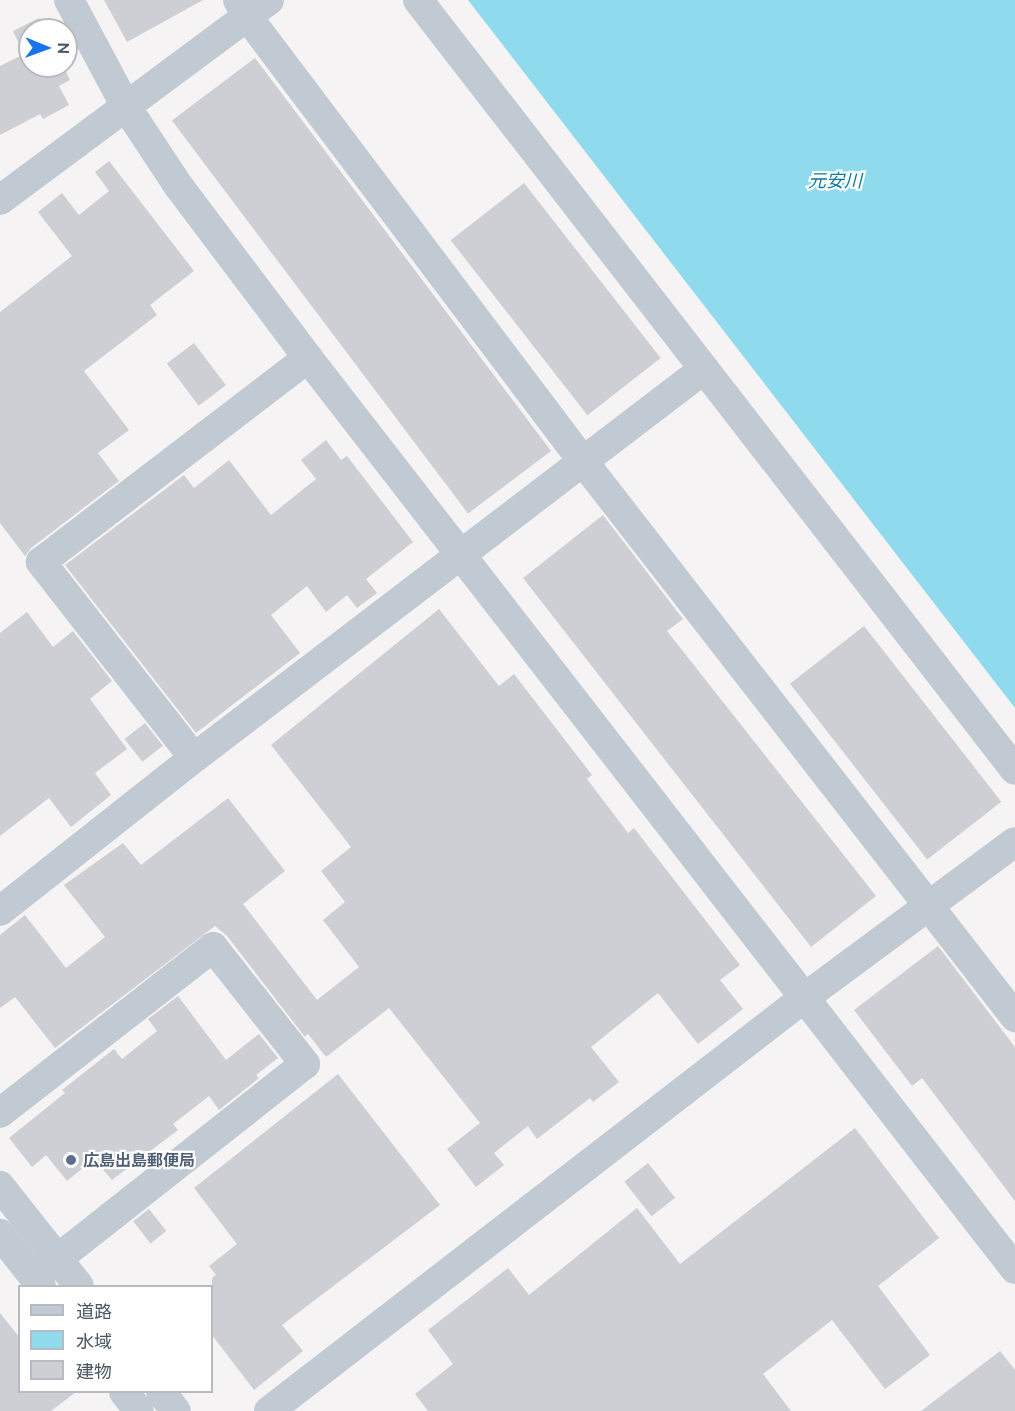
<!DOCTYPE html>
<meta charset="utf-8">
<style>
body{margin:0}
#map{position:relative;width:1015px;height:1411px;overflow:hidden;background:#f5f3f3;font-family:Ubuntu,"Noto Sans JP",sans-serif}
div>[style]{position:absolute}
.water>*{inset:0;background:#90daee}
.building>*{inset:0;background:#cdcfd5;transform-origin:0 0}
.minor>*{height:30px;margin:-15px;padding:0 15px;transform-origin:15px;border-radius:15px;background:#c1cad2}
.dots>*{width:16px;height:16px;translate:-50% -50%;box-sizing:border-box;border:3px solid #fff;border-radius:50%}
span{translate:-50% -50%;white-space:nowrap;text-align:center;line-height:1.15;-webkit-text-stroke:4.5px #fff;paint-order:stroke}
.service-label{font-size:16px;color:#4e5e75;font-weight:700}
.left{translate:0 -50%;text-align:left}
.water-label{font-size:18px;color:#0c7c9b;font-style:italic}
.legend{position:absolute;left:18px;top:1285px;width:195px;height:108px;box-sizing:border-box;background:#fff;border:2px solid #b7bbc0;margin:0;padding:8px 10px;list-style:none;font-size:18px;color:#4a5661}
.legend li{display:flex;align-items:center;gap:12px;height:30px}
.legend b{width:30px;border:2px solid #b7bbc0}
.north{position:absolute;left:18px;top:18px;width:60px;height:60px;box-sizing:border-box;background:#fff;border:2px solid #b7bbc0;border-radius:50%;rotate:91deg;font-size:16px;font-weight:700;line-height:24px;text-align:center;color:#4a5661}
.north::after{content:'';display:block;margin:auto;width:21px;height:27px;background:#1a73e8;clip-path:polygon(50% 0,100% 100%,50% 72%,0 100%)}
</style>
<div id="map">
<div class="water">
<div style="clip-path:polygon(468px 0,1015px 0,1015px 708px)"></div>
</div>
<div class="building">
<div style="clip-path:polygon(104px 0,203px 0,127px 42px)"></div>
<div style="clip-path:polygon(39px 18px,45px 30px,30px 30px,30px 66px,63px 66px,70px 80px,59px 86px,69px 105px,43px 119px,40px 114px,0 135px,0 66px,24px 54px,13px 31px)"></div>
<div style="left:255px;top:58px;width:492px;height:104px;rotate:53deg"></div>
<div style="clip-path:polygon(109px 161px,194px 271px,150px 305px,157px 315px,84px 371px,129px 430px,98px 453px,119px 481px,31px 548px,25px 556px,0 523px,0 312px,72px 256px,38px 212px,62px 193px,79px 215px,109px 191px,95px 172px)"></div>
<div style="left:524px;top:183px;width:222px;height:93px;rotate:52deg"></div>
<div style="left:194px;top:343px;width:53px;height:34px;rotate:53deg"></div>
<div style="clip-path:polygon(326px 440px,341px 460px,347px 456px,413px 542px,366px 579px,377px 593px,357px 608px,347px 595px,326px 612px,307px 586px,271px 615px,300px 653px,196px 733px,65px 565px,184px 475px,194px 488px,229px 460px,271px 515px,316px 479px,301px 460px)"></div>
<div style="clip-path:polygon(603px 515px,683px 619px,667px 631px,876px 896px,811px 947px,523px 578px)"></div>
<div style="clip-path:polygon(439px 609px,499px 686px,514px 674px,592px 775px,587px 779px,628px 833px,634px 828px,740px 965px,720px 980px,743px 1009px,698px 1044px,658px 993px,591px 1047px,619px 1082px,593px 1102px,590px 1098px,537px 1139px,528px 1126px,494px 1153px,504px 1165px,476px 1187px,447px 1149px,480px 1123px,389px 1008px,326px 1057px,308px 1034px,305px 1037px,227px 936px,215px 926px,55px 1048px,15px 997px,0 1008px,0 935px,25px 915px,66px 968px,105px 937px,64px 885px,123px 843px,141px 865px,228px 798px,285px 871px,243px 904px,317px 1000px,359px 967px,323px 920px,345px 902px,321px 871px,351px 847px,271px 745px)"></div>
<div style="clip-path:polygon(27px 612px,53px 647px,73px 631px,112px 681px,90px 699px,127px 749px,95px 773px,111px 795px,71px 827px,49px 798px,0 836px,0 633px)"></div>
<div style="left:864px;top:626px;width:223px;height:94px;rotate:52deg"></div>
<div style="left:145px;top:723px;width:29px;height:26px;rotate:52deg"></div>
<div style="clip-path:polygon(938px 946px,1015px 1047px,1015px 1201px,922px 1078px,912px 1086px,854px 1010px)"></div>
<div style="clip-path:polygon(178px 996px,226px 1060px,259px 1034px,278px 1058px,256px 1075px,259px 1078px,219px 1110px,209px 1096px,173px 1124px,178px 1130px,112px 1180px,94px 1159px,67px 1181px,46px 1155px,32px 1167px,9px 1138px,65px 1093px,62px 1090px,114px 1049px,122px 1059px,157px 1031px,148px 1019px)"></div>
<div style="clip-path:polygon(338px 1074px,440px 1205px,282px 1325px,303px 1351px,254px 1390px,212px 1335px,212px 1278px,216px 1275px,209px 1266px,237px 1244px,194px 1188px)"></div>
<div style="clip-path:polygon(855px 1128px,939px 1238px,878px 1286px,930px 1355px,885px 1389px,832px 1320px,763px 1374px,791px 1411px,428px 1411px,415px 1394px,453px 1364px,428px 1330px,508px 1268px,529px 1295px,637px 1208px,680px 1264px)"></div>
<div style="left:648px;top:1163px;width:44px;height:30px;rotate:52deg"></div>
<div style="left:149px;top:1209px;width:28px;height:20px;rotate:52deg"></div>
<div style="clip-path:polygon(0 1313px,20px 1338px,20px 1392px,76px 1392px,51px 1411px,0 1411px)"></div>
<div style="clip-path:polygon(1000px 1351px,1015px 1370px,1015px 1411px,921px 1411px)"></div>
</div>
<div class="minor">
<div style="left:69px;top:0;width:119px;rotate:61.9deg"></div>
<div style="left:125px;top:105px;width:95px;rotate:56.6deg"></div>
<div style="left:177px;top:184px;width:218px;rotate:53deg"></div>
<div style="left:308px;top:358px;width:1153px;rotate:52.19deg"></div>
<div style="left:238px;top:0;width:18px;rotate:61deg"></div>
<div style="left:247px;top:16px;width:556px;rotate:52.97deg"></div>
<div style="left:582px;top:460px;width:706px;rotate:52.14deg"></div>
<div style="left:418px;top:0;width:974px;rotate:52.21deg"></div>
<div style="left:0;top:200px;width:335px;rotate:-36.6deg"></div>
<div style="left:194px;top:758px;width:249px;rotate:-128deg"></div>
<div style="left:41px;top:562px;width:336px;rotate:-37.4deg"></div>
<div style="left:0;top:911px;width:247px;rotate:-38.3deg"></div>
<div style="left:194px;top:758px;width:641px;rotate:-37.33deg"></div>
<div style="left:0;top:1113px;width:270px;rotate:-37.9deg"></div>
<div style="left:213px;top:947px;width:149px;rotate:51.8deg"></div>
<div style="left:305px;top:1064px;width:345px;rotate:141.8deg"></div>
<div style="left:0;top:1186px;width:127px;rotate:51.7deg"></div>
<div style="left:0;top:1234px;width:66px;rotate:51.7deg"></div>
<div style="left:124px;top:1392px;width:24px;rotate:52deg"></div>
<div style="left:161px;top:1392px;width:24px;rotate:52deg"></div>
<div style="left:269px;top:1411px;width:676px;rotate:-37.67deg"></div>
<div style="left:804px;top:998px;width:262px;rotate:-36.5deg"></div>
</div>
<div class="dots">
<div style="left:71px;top:1160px;background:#5c6f8a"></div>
</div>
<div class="service-label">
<span class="left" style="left:83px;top:1160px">広島出島郵便局</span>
</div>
<div class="water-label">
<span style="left:835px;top:180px">元安川</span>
</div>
<ul class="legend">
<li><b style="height:8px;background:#c1cad2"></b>道路</li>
<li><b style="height:16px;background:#90daee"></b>水域</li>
<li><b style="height:16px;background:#cdcfd5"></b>建物</li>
</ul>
<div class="north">N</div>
</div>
